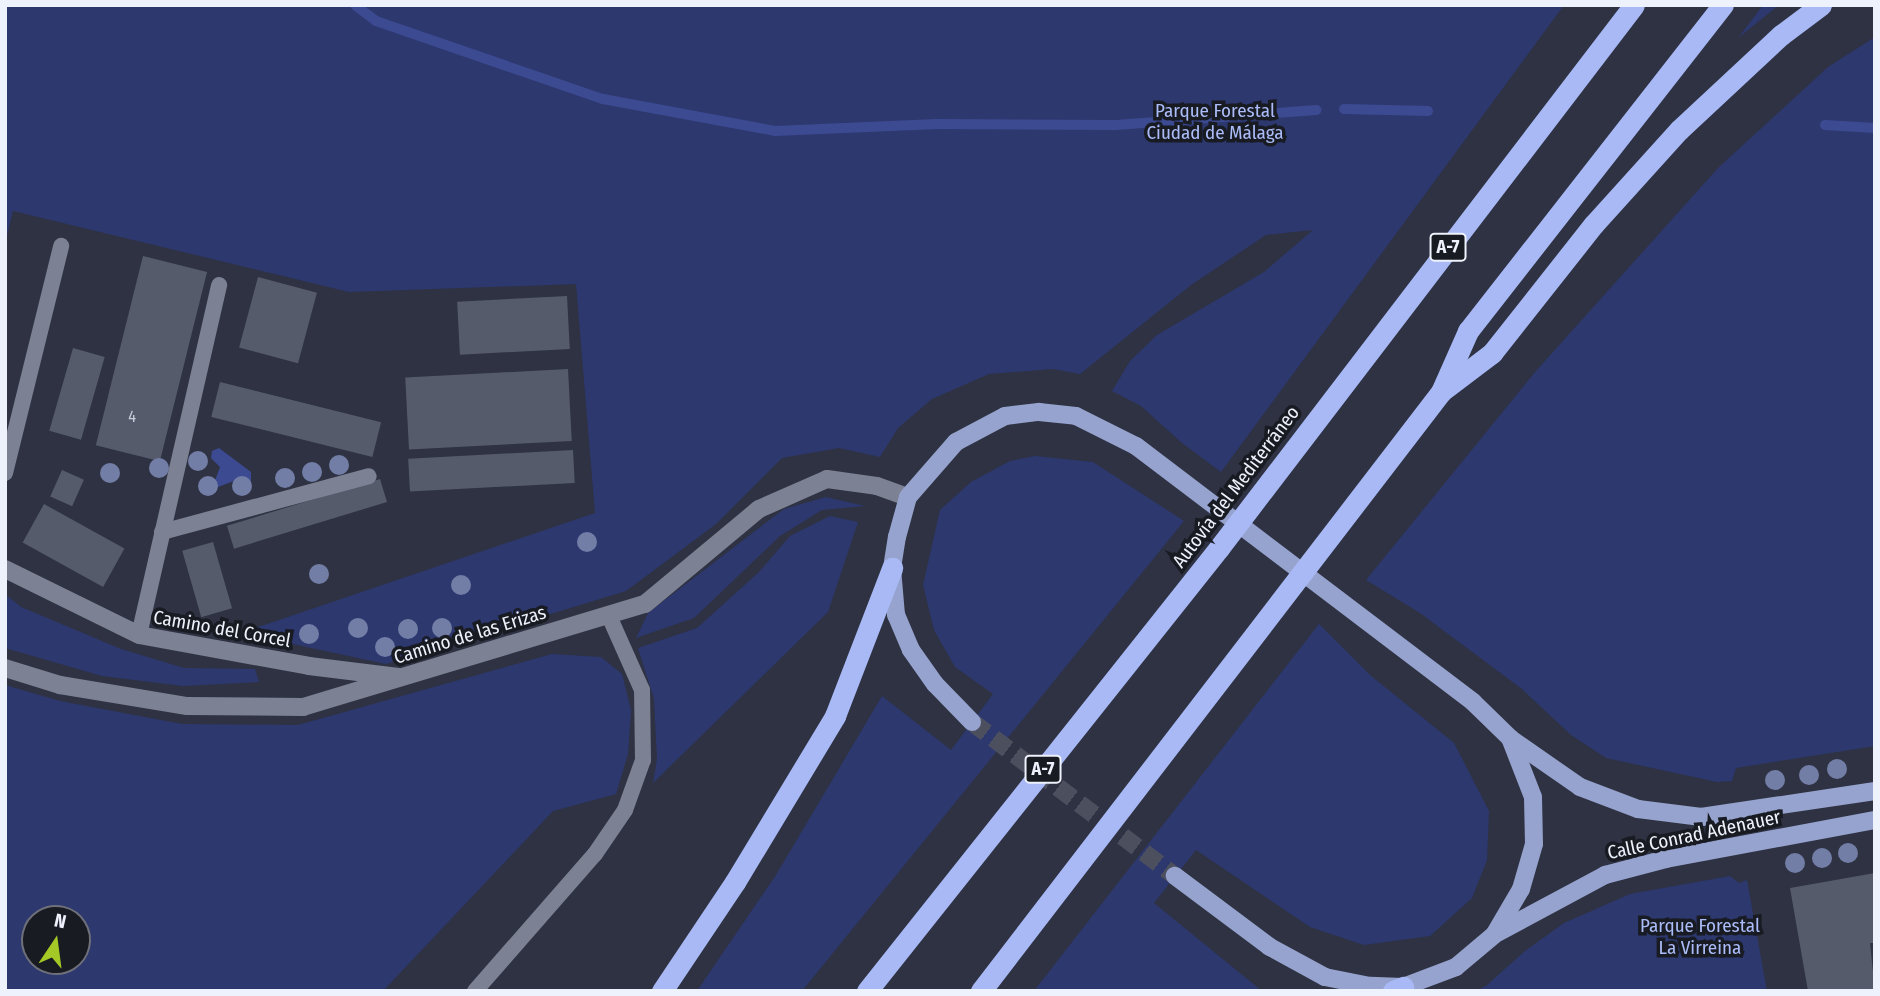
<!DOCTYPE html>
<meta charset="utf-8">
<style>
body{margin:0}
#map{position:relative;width:1880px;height:996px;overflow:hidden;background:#2e3242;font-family:"Fira Sans Condensed",sans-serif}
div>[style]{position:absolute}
.green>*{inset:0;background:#2d386f}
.water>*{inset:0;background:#3c4a91}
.stream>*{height:10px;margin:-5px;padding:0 5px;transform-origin:5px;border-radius:5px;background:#3c4a91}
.building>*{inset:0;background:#565b6c;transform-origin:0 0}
.primary-tunnel>*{height:18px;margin-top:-9px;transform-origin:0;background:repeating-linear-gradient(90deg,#4b4f5e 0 18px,transparent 0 27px)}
.service>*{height:16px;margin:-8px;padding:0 8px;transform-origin:8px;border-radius:8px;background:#7c8193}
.minor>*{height:18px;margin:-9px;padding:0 9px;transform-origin:9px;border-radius:9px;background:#7c8193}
.primary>*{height:18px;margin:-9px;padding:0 9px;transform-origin:9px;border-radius:9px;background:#96a3ce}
.motorway>*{height:21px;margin:-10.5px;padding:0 10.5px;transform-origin:10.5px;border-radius:10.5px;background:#a8b9f6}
.trees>*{width:20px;height:20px;margin:-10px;border-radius:50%;background:#737ea7}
span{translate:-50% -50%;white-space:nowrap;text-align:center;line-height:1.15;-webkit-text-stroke:7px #181b22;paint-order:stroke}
.number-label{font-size:16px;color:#c8ccd8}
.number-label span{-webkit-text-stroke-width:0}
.shield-label span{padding:2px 5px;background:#181b22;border:2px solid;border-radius:5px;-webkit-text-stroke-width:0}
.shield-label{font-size:18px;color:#eef2fc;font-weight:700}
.park-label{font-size:19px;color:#abbcf9}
.street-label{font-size:19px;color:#eef2fc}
.frame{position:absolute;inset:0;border:7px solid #eef2fc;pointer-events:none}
.north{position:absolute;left:21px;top:905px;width:70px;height:70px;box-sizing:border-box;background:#181b22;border:2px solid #6e7179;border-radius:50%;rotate:13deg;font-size:19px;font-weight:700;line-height:28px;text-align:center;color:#eef2fc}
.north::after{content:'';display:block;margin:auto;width:24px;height:32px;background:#a4c825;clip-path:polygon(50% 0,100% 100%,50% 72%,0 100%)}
</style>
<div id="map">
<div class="green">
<div style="clip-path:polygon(5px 5px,1564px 5px,1221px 472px,1182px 443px,1141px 406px,1112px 391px,1130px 361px,1157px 335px,1264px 272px,1313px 230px,1266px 235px,1191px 285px,1080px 374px,1053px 369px,989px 374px,932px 399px,898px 428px,880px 457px,839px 448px,782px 458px,716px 524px,626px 591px,386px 664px,241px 633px,595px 513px,576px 284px,349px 292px,13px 211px,5px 244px)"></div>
<div style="clip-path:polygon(1763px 5px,1779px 5px,1738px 38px)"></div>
<div style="clip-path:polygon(1875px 37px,1875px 746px,1736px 768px,1732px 781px,1717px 782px,1606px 758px,1571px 735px,1522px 689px,1420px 613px,1366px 580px,1536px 371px,1718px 168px,1828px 67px)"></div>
<div style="clip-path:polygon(1035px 456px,1093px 462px,1184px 521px,802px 991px,697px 991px,776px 875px,882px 696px,951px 750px,993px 694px,955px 667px,934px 630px,923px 585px,940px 510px,971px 482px,1010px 461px)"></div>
<div style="clip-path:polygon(826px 497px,865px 506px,822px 510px,780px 536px,694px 618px,636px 638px,648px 613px,784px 509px)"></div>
<div style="clip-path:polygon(830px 516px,858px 522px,828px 612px,653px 783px,657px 759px,654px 699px,638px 648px,697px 628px,759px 572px,790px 536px)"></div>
<div style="clip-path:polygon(5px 594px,21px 607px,121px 649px,184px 668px,255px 669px,259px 682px,183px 686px,102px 676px,5px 648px)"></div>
<div style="clip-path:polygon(1319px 624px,1370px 675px,1454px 743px,1489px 811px,1487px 860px,1472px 898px,1430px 936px,1364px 945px,1310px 927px,1196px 850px,1154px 903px,1262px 991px,1034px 991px)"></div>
<div style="clip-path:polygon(evenodd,552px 654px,601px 657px,622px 674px,631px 710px,628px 754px,616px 794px,553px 811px,383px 991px,5px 991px,5px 685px,60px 701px,182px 724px,298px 725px,552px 654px,35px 919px,77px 919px,77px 961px,35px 961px,35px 919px)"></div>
<div style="clip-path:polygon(1730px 876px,1739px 883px,1747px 880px,1767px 991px,1475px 991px,1486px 986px,1525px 951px,1564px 923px,1630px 894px)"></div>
</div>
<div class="water">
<div style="clip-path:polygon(219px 448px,251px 472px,251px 481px,246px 483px,239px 479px,218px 487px,213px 486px,220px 467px,211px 458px,212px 451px)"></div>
</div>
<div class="stream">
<div style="left:355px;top:5px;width:26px;rotate:37deg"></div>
<div style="left:376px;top:21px;width:240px;rotate:19deg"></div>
<div style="left:603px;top:99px;width:175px;rotate:10.5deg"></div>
<div style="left:775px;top:131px;width:162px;rotate:-2.5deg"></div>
<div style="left:937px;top:124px;width:179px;rotate:0.3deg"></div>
<div style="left:1116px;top:125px;width:201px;rotate:-4.3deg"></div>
<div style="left:1344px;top:109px;width:84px;rotate:1.4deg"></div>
<div style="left:1825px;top:125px;width:50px;rotate:3.4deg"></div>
</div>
<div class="building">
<div style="left:143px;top:256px;width:66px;height:195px;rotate:14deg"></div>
<div style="left:258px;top:277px;width:61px;height:73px;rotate:15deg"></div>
<div style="left:567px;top:296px;width:53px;height:110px;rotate:87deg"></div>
<div style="left:73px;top:348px;width:33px;height:86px;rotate:16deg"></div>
<div style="left:568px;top:369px;width:72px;height:163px;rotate:87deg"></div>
<div style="left:220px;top:382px;width:166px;height:36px;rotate:14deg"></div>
<div style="left:573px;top:450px;width:33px;height:165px;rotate:87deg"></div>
<div style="left:62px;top:470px;width:24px;height:29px;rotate:24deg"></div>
<div style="left:380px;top:479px;width:24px;height:160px;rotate:73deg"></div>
<div style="left:44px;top:504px;width:92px;height:44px;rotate:29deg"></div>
<div style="left:213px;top:542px;width:69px;height:32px;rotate:74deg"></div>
<div style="clip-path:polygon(1875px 873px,1875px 943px,1870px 943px,1875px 991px,1808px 991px,1790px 888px)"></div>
</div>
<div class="primary-tunnel">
<div style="left:972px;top:722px;width:255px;rotate:37.2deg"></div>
</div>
<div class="service">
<div style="left:5px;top:473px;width:234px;rotate:-76.1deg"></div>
<div style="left:162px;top:532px;width:214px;rotate:-15.1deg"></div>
<div style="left:139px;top:635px;width:359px;rotate:-77.1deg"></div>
<div style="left:475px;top:991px;width:182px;rotate:-48.8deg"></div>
<div style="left:595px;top:854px;width:53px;rotate:-55.7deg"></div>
<div style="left:625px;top:810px;width:53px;rotate:-70.2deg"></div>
<div style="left:643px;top:760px;width:70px;rotate:-90.8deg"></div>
<div style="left:642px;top:690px;width:81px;rotate:-114deg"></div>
</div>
<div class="minor">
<div style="left:5px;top:569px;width:149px;rotate:26.2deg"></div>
<div style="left:139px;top:635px;width:173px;rotate:10.3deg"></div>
<div style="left:309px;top:666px;width:90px;rotate:7deg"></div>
<div style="left:5px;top:668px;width:58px;rotate:17.2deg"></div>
<div style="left:60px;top:685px;width:129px;rotate:9.4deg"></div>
<div style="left:187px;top:706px;width:116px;rotate:0.5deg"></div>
<div style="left:303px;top:707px;width:357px;rotate:-16.8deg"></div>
<div style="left:645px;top:604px;width:148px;rotate:-39.8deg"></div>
<div style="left:759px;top:509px;width:74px;rotate:-23.8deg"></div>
<div style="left:827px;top:479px;width:50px;rotate:8deg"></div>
<div style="left:877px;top:486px;width:33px;rotate:20deg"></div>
</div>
<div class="primary">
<div style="left:972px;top:722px;width:53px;rotate:-134.2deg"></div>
<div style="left:935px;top:684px;width:42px;rotate:-125.2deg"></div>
<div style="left:911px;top:650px;width:38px;rotate:-113deg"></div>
<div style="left:896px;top:615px;width:47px;rotate:-94.9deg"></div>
<div style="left:892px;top:568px;width:31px;rotate:-81deg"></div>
<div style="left:897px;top:537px;width:41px;rotate:-74.6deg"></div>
<div style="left:908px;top:497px;width:73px;rotate:-48.9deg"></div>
<div style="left:956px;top:442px;width:55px;rotate:-28deg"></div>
<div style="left:1005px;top:416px;width:34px;rotate:-7deg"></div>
<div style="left:1039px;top:412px;width:37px;rotate:6deg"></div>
<div style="left:1076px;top:416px;width:67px;rotate:26.6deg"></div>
<div style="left:1136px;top:446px;width:423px;rotate:37.2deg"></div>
<div style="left:1473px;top:702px;width:52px;rotate:44.2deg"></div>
<div style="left:1510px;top:738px;width:63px;rotate:68.7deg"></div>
<div style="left:1533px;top:797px;width:47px;rotate:88.8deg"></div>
<div style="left:1534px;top:844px;width:47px;rotate:106.1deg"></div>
<div style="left:1521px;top:889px;width:53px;rotate:120.4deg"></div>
<div style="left:1494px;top:935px;width:50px;rotate:139.9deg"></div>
<div style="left:1456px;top:967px;width:57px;rotate:159.3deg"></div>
<div style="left:1403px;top:987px;width:33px;rotate:-178deg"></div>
<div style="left:1370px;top:986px;width:46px;rotate:-168.7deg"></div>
<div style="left:1325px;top:977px;width:63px;rotate:-151.4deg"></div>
<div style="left:1270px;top:947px;width:119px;rotate:-143.2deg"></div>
<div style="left:1511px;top:739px;width:84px;rotate:34.8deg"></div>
<div style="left:1580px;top:787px;width:62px;rotate:20.8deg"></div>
<div style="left:1638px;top:809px;width:64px;rotate:7.2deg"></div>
<div style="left:1701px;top:817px;width:176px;rotate:-8.5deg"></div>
<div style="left:1497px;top:933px;width:123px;rotate:-28.2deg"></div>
<div style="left:1605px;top:875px;width:63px;rotate:-14.7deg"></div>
<div style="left:1666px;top:859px;width:213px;rotate:-10.6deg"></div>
</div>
<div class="motorway">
<div style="left:1442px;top:391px;width:63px;rotate:-37.2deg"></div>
<div style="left:1492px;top:353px;width:164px;rotate:-51.7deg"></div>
<div style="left:1594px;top:224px;width:127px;rotate:-47.9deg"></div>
<div style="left:1679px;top:130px;width:139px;rotate:-43deg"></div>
<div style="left:1781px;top:35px;width:50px;rotate:-36.9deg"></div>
<div style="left:662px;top:991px;width:131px;rotate:-56.2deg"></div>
<div style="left:735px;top:882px;width:194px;rotate:-58.9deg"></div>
<div style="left:835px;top:716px;width:159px;rotate:-68.9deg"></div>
<div style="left:867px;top:991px;width:566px;rotate:-51.53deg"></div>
<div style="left:1219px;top:548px;width:683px;rotate:-52.61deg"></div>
<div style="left:981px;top:991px;width:755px;rotate:-52.48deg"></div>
<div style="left:1441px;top:392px;width:67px;rotate:-66.1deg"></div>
<div style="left:1468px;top:331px;width:414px;rotate:-52deg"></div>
<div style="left:1393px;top:991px;width:11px;rotate:-22deg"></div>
</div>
<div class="trees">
<div style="left:198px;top:461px"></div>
<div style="left:339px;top:465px"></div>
<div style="left:159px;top:468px"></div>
<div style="left:312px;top:472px"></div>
<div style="left:110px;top:473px"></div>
<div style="left:285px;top:478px"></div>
<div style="left:208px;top:486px"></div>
<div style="left:242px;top:486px"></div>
<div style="left:587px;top:542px"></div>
<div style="left:319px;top:574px"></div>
<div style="left:461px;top:585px"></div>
<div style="left:358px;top:628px"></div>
<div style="left:442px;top:628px"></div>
<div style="left:408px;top:629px"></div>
<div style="left:309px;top:634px"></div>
<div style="left:385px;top:647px"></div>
<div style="left:1837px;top:769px"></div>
<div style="left:1809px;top:775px"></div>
<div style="left:1775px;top:780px"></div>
<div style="left:1848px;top:853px"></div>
<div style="left:1822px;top:858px"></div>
<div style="left:1795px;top:863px"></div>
</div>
<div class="number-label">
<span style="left:132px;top:417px">4</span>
</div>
<div class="shield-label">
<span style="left:1448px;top:247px">A-7</span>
<span style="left:1043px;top:769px">A-7</span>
</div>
<div class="park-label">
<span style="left:1215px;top:122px">Parque Forestal<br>Ciudad de Málaga</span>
<span style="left:1700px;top:937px">Parque Forestal<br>La Virreina</span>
</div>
<div class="street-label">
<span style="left:1236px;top:487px;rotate:-53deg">Autovía del Mediterráneo</span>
<span style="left:222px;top:629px;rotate:10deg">Camino del Corcel</span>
<span style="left:470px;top:635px;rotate:-17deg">Camino de las Erizas</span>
<span style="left:1694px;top:835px;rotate:-12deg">Calle Conrad Adenauer</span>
</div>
<div class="frame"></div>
<div class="north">N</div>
</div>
